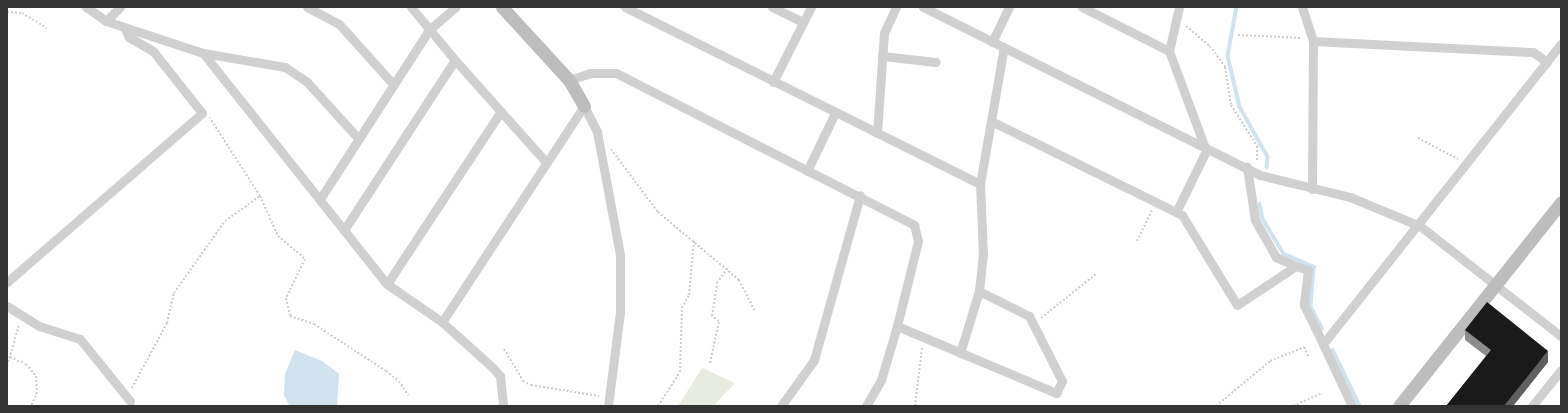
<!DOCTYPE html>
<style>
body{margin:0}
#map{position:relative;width:1568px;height:413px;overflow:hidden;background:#fff;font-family:Raleway,sans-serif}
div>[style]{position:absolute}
.green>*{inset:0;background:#e6ecdf}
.water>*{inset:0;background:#cfe2ee}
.stream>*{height:3.5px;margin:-1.75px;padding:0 1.75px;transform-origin:1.75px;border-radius:1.75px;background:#cfe2ee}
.path>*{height:2px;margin-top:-1px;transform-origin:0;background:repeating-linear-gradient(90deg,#cdcdcd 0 2px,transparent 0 4px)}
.street>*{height:9px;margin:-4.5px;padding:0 4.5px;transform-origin:4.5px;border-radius:4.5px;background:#d0d0d0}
.secondary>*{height:13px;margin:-6.5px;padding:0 6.5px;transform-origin:6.5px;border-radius:6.5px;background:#bdbdbd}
.wall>*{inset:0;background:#8c8c8c}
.shaded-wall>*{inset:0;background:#5f5f5f}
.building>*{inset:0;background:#1a1a1a}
span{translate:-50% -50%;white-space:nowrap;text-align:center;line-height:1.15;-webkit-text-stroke:4px #fff;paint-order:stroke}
.frame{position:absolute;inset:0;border:8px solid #333;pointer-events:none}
</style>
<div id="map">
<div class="green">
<div style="clip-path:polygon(702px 368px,735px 383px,715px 404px,718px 406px,678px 406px)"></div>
</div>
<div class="water">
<div style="clip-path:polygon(295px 350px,322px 361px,339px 374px,337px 406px,289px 405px,284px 395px,285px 374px)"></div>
</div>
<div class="stream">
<div style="left:1237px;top:7px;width:50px;rotate:100.4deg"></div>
<div style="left:1228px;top:56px;width:52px;rotate:76.8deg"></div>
<div style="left:1240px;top:107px;width:57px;rotate:60.8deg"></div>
<div style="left:1268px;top:157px;width:10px;rotate:96deg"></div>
<div style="left:1260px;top:204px;width:15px;rotate:79deg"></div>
<div style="left:1263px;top:219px;width:41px;rotate:59deg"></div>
<div style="left:1284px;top:254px;width:33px;rotate:23deg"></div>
<div style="left:1314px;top:267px;width:40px;rotate:94.3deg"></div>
<div style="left:1311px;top:307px;width:24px;rotate:62deg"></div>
<div style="left:1333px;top:350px;width:62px;rotate:64.3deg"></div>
</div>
<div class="path">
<div style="left:7px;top:12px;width:15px;rotate:4deg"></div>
<div style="left:22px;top:13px;width:29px;rotate:31deg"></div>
<div style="left:1186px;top:26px;width:31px;rotate:40deg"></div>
<div style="left:1210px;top:46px;width:26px;rotate:54deg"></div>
<div style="left:1225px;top:67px;width:38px;rotate:81deg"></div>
<div style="left:1231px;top:105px;width:49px;rotate:57.6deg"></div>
<div style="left:1257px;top:146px;width:16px;rotate:90deg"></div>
<div style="left:1238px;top:35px;width:64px;rotate:2.7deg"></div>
<div style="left:1418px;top:138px;width:45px;rotate:27.7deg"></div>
<div style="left:611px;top:149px;width:79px;rotate:53.3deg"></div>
<div style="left:658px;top:212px;width:106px;rotate:40deg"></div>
<div style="left:739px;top:280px;width:34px;rotate:63deg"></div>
<div style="left:260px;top:196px;width:44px;rotate:65.8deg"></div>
<div style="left:278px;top:236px;width:35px;rotate:40deg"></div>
<div style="left:305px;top:259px;width:43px;rotate:116deg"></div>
<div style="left:286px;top:298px;width:18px;rotate:77deg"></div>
<div style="left:290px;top:316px;width:25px;rotate:18deg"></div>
<div style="left:314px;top:324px;width:86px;rotate:33.1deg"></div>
<div style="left:386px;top:371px;width:16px;rotate:38deg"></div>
<div style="left:399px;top:381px;width:17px;rotate:57deg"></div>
<div style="left:1137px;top:241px;width:34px;rotate:-64deg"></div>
<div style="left:1041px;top:318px;width:70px;rotate:-38.7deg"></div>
<div style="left:504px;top:349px;width:37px;rotate:59deg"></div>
<div style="left:523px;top:381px;width:9px;rotate:27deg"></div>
<div style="left:531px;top:385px;width:69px;rotate:9.2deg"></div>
<div style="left:10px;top:357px;width:17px;rotate:24deg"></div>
<div style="left:26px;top:364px;width:16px;rotate:50deg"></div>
<div style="left:36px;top:376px;width:16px;rotate:86deg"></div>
<div style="left:37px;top:392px;width:15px;rotate:113deg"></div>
<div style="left:710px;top:363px;width:43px;rotate:-77.9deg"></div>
<div style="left:719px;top:321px;width:9px;rotate:-144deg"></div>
<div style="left:712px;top:316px;width:33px;rotate:-81deg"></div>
<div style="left:717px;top:283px;width:19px;rotate:-54deg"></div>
<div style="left:7px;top:366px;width:43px;rotate:-73.7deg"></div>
<div style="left:132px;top:388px;width:74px;rotate:-61.7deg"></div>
<div style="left:167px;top:323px;width:31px;rotate:-77deg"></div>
<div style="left:174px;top:293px;width:88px;rotate:-54.7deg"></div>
<div style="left:225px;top:221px;width:43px;rotate:-35.5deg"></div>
<div style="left:260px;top:196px;width:93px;rotate:-122.7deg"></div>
<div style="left:658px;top:406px;width:40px;rotate:-57.1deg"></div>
<div style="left:680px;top:372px;width:64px;rotate:-88.2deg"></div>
<div style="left:682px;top:308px;width:15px;rotate:-62deg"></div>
<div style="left:689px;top:295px;width:55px;rotate:-84.8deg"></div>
<div style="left:915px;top:406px;width:58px;rotate:-83.1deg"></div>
<div style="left:1216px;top:406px;width:70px;rotate:-39.8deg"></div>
<div style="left:1270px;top:361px;width:37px;rotate:-22deg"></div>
<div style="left:1304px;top:347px;width:12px;rotate:66deg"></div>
<div style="left:1293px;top:406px;width:32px;rotate:-24deg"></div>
</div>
<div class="street">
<div style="left:86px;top:7px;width:24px;rotate:35deg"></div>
<div style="left:106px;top:21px;width:102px;rotate:18.3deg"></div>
<div style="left:203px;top:53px;width:83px;rotate:9.7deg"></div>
<div style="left:285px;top:67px;width:27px;rotate:34deg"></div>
<div style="left:307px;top:82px;width:76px;rotate:47.7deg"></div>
<div style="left:307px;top:7px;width:36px;rotate:28deg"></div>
<div style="left:339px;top:24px;width:82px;rotate:48deg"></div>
<div style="left:411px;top:7px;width:69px;rotate:50.3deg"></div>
<div style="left:625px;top:7px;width:397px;rotate:26.5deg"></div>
<div style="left:772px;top:7px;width:34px;rotate:26deg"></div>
<div style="left:923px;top:7px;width:377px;rotate:26.5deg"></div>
<div style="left:1260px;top:175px;width:93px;rotate:13.7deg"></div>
<div style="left:1350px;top:197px;width:76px;rotate:22.5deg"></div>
<div style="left:1420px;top:226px;width:179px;rotate:38deg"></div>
<div style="left:1082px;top:7px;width:97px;rotate:26.8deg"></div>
<div style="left:1179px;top:7px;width:45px;rotate:102.8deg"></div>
<div style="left:1169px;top:51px;width:103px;rotate:69.6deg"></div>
<div style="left:1302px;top:7px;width:36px;rotate:72deg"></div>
<div style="left:1313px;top:41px;width:148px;rotate:90.4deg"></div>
<div style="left:106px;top:21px;width:20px;rotate:-45deg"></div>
<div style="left:1313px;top:41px;width:220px;rotate:2.9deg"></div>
<div style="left:1533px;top:52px;width:17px;rotate:36deg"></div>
<div style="left:992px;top:42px;width:39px;rotate:-64deg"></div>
<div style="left:203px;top:53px;width:295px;rotate:51.5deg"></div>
<div style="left:387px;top:284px;width:67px;rotate:34.6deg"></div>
<div style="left:442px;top:322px;width:69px;rotate:42deg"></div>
<div style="left:493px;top:368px;width:11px;rotate:49deg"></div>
<div style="left:500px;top:376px;width:30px;rotate:84deg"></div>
<div style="left:882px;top:56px;width:54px;rotate:6.3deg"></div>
<div style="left:569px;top:80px;width:23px;rotate:-18deg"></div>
<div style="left:591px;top:73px;width:25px"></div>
<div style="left:616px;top:73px;width:335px;rotate:27deg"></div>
<div style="left:914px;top:225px;width:16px;rotate:76deg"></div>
<div style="left:918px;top:241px;width:88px;rotate:103.9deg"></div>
<div style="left:897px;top:326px;width:56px;rotate:106.5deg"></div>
<div style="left:881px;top:380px;width:30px;rotate:120deg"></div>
<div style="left:773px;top:82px;width:84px;rotate:-63.1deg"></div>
<div style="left:991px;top:121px;width:213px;rotate:26.2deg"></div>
<div style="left:1182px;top:215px;width:105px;rotate:58.6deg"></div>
<div style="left:1237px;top:305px;width:71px;rotate:-33.5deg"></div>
<div style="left:1296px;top:266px;width:22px;rotate:-156deg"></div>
<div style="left:1276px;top:257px;width:43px;rotate:-119.6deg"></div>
<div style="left:1255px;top:220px;width:54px;rotate:-98.6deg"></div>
<div style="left:877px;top:133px;width:100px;rotate:-86deg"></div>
<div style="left:884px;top:33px;width:29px;rotate:-65deg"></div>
<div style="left:807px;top:171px;width:64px;rotate:-64.2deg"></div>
<div style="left:320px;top:199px;width:201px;rotate:-57.2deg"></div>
<div style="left:429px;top:30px;width:35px;rotate:-41deg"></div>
<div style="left:1176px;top:212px;width:70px;rotate:-63.8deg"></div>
<div style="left:344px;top:230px;width:203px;rotate:-56.9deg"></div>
<div style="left:455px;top:60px;width:137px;rotate:48.3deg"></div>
<div style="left:1296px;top:266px;width:13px;rotate:18deg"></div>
<div style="left:1308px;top:270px;width:35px;rotate:97deg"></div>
<div style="left:1304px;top:305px;width:43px;rotate:64deg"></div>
<div style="left:7px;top:282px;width:258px;rotate:-40.9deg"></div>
<div style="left:202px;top:113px;width:79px;rotate:-128.3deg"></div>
<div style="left:153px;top:51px;width:28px;rotate:-150deg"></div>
<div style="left:129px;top:37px;width:11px;rotate:-117deg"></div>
<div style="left:387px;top:284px;width:207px;rotate:-56.6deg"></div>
<div style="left:7px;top:306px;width:38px;rotate:32deg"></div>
<div style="left:39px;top:326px;width:43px;rotate:17.6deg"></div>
<div style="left:80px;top:339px;width:80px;rotate:51.1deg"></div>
<div style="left:442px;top:322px;width:258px;rotate:-56.7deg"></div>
<div style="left:584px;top:106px;width:29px;rotate:63deg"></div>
<div style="left:597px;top:132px;width:125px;rotate:79.4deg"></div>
<div style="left:620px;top:255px;width:57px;rotate:90deg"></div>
<div style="left:620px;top:312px;width:95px;rotate:97.3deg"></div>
<div style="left:897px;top:326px;width:173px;rotate:22.8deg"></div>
<div style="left:1056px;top:393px;width:13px;rotate:-63deg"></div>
<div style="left:1062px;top:381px;width:73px;rotate:-116.9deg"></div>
<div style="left:1029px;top:316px;width:56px;rotate:-153.4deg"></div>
<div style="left:979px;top:291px;width:36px;rotate:-84deg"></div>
<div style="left:983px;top:255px;width:71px;rotate:-92.4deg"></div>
<div style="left:980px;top:184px;width:139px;rotate:-80.1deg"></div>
<div style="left:960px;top:353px;width:65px;rotate:-73deg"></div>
<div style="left:781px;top:406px;width:57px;rotate:-54.3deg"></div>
<div style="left:814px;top:360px;width:171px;rotate:-74.4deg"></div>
<div style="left:1352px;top:406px;width:68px;rotate:-115.1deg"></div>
<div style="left:1323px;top:344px;width:383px;rotate:-51.6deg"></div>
<div style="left:1532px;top:406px;width:46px;rotate:-51.1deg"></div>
</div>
<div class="secondary">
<div style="left:502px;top:7px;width:99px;rotate:47.5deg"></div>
<div style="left:569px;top:80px;width:30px;rotate:60deg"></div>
<div style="left:1399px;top:406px;width:260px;rotate:-51.5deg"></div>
</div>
<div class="wall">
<div style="clip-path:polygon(1465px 330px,1548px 362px,1513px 406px,1446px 406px,1486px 356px,1465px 340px)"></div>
</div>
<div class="shaded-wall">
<div style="clip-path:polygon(1548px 351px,1548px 362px,1513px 406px,1504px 406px)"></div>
</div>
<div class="building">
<div style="clip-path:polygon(1487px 302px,1548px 351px,1504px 406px,1446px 406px,1491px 350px,1465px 330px)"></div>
</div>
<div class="frame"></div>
</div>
